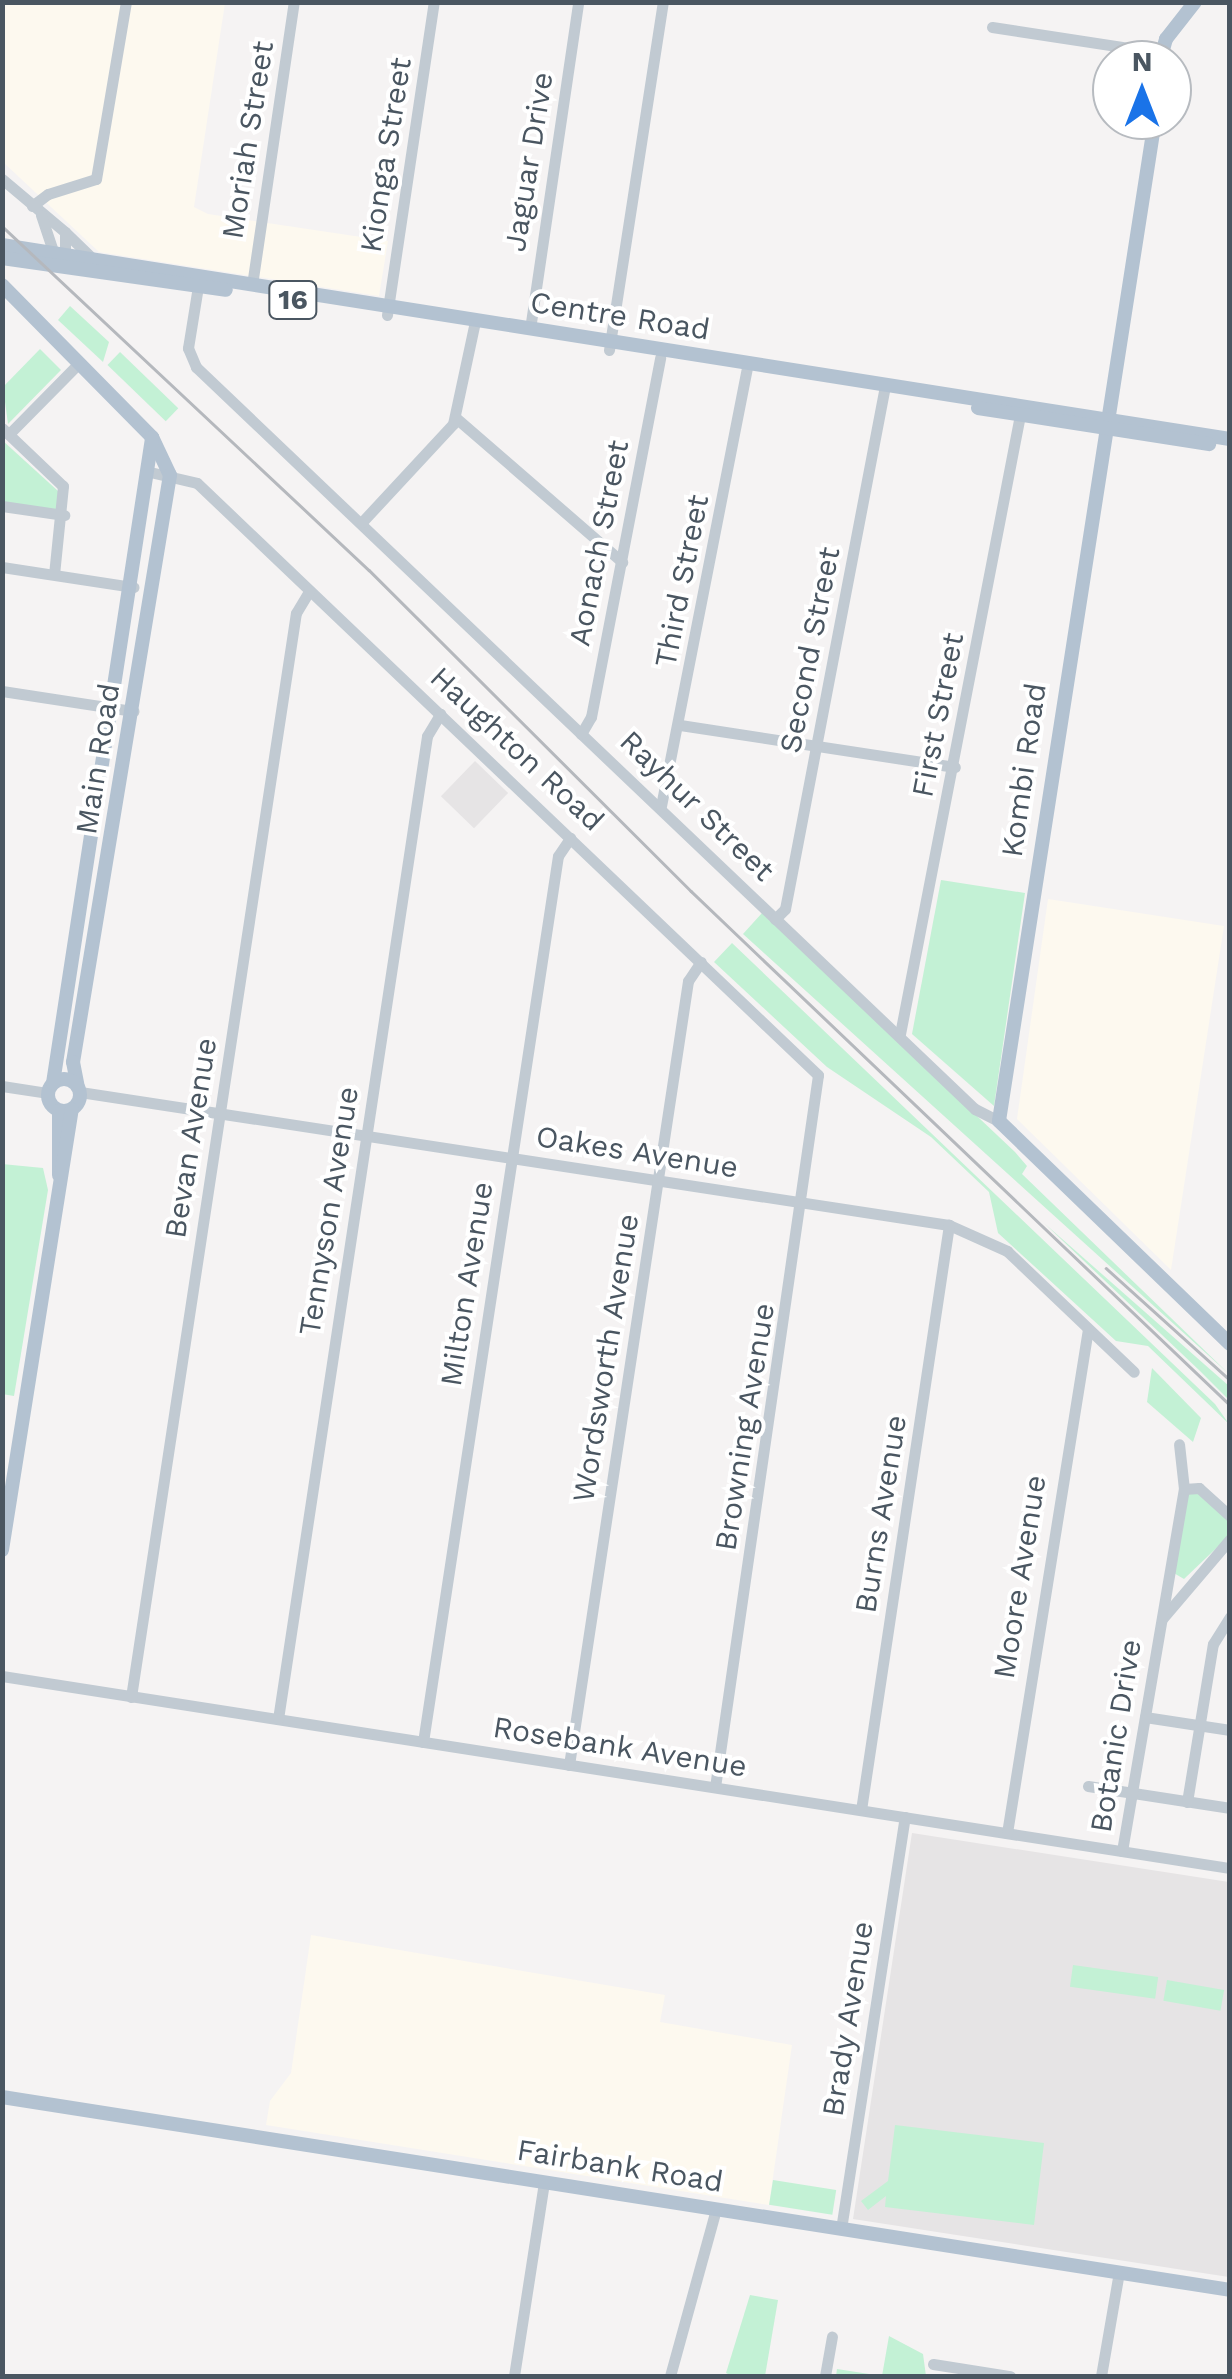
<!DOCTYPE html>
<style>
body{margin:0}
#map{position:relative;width:1232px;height:2379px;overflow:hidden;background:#f5f3f3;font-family:"Work Sans",sans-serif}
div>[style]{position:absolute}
.commercial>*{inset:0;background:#fdf9ef}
.education>*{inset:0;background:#e6e4e5;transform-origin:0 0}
.green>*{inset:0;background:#c3f1d5;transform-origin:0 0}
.minor>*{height:11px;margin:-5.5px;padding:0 5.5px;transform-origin:5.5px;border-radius:5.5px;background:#c1cad2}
.major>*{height:14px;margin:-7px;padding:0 7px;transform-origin:7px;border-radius:7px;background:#b3c2d1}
.major>.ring{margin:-7px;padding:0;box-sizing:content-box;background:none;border:14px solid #b3c2d1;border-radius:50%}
.rail>*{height:2.5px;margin:-1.25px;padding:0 1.25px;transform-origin:1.25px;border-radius:1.25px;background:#b5b8bd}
span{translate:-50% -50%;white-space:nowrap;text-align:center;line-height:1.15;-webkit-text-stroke:8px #fff;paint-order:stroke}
.shield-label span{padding:2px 8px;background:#fff;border:2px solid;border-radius:8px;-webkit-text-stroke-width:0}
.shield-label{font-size:28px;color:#4a5661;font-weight:700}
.street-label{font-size:30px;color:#4a5661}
.frame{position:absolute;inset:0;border:5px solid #4a5661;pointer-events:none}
.north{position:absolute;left:1092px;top:40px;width:100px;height:100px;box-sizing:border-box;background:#fff;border:2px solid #b7bbc0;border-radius:50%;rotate:0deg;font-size:28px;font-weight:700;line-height:40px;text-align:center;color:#4a5661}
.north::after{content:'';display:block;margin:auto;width:35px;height:45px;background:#1a73e8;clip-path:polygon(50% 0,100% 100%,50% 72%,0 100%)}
</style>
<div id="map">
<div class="commercial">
<div style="clip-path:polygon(2px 3px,225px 3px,194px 207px,208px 214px,388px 241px,379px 296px,99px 252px,3px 162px)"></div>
<div style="clip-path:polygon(1048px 899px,1224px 926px,1171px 1270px,1017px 1119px)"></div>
<div style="clip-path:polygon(311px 1935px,665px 1995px,660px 2022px,792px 2045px,769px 2205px,266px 2125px,270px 2101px,291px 2073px)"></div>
</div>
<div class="education">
<div style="left:475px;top:761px;width:46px;height:49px;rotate:44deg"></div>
<div style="clip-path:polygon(912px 1833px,1229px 1882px,1229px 2277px,853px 2219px)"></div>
</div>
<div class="green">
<div style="clip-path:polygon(70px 306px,109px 342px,103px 362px,58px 320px)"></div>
<div style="clip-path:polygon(40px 349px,61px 370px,8px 424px,3px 387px)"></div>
<div style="left:120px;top:352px;width:81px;height:18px;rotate:44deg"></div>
<div style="clip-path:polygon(2px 440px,58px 491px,59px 511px,3px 502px)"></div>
<div style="clip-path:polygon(941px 880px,1025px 893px,994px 1106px,912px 1034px)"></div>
<div style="clip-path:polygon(762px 913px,1015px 1152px,1027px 1166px,1022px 1174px,1229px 1374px,743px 934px)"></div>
<div style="clip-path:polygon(732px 943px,1215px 1404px,1229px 1424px,1148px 1346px,1116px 1341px,998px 1233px,989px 1192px,931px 1137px,827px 1067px,714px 962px)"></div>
<div style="clip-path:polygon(2px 1164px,43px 1168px,48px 1190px,14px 1396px,2px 1394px)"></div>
<div style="clip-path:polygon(1044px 1223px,1229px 1386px,1229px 1400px,1200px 1371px)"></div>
<div style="clip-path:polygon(1152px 1368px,1201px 1418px,1193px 1442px,1147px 1402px)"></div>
<div style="clip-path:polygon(1195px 1489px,1229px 1519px,1229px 1536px,1184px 1579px,1172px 1572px,1181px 1498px)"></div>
<div style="left:1073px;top:1965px;width:86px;height:22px;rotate:8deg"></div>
<div style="left:1167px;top:1980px;width:58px;height:21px;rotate:10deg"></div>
<div style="clip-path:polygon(895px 2125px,1044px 2143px,1034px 2225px,885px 2207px,886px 2196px,868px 2210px,861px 2201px,888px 2181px)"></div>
<div style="left:773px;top:2180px;width:64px;height:25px;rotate:9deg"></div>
<div style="clip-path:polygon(750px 2295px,778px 2300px,765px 2376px,732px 2376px,726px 2373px)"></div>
<div style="clip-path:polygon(889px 2336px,923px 2354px,926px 2376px,836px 2376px,837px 2369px,882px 2376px)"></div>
</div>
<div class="minor">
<div style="left:992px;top:27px;width:171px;rotate:8.7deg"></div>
<div style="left:2px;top:179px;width:82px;rotate:40.1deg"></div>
<div style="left:65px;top:232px;width:28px;rotate:90deg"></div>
<div style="left:32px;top:206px;width:20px;rotate:-37deg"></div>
<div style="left:48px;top:194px;width:50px;rotate:-17.4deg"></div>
<div style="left:96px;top:179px;width:180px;rotate:-80.4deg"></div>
<div style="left:41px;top:215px;width:44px;rotate:71.6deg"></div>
<div style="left:65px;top:232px;width:40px;rotate:44deg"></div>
<div style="left:199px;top:280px;width:69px;rotate:99.2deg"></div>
<div style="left:188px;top:348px;width:21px;rotate:67deg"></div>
<div style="left:196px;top:367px;width:1076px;rotate:43.61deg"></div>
<div style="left:975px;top:1109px;width:27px;rotate:27deg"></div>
<div style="left:252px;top:285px;width:286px;rotate:-81.6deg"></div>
<div style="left:387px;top:315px;width:317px;rotate:-81.5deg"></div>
<div style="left:530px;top:329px;width:331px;rotate:-81.6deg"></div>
<div style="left:609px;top:350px;width:352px;rotate:-81.2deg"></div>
<div style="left:456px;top:418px;width:220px;rotate:40.9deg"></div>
<div style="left:2px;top:428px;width:84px;rotate:43.6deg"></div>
<div style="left:63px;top:486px;width:88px;rotate:95.8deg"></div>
<div style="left:9px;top:434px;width:95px;rotate:-45.4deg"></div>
<div style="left:150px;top:472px;width:48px;rotate:13.2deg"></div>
<div style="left:197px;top:483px;width:858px;rotate:43.63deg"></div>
<div style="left:818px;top:1075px;width:719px;rotate:98.23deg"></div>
<div style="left:2px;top:506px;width:63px;rotate:8.3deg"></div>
<div style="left:362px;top:522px;width:134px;rotate:-47.1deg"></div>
<div style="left:453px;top:424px;width:105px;rotate:-77.9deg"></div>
<div style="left:2px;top:567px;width:133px;rotate:8.7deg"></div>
<div style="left:2px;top:691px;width:133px;rotate:8.7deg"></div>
<div style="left:680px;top:725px;width:278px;rotate:8.7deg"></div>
<div style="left:581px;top:734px;width:20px;rotate:-60deg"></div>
<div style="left:591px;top:717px;width:366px;rotate:-79.1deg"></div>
<div style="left:661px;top:806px;width:450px;rotate:-78.9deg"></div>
<div style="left:775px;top:919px;width:14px;rotate:-45deg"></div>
<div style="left:785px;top:909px;width:532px;rotate:-79.18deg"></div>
<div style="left:900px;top:1034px;width:636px;rotate:-79.03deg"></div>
<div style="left:2px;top:1086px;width:47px;rotate:8.7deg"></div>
<div style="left:80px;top:1092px;width:879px;rotate:8.7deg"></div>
<div style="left:949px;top:1225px;width:64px;rotate:24.1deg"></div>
<div style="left:1007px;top:1251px;width:175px;rotate:43.6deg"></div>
<div style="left:1184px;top:1489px;width:15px;rotate:-4deg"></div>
<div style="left:1199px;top:1488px;width:42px;rotate:42.1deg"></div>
<div style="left:1162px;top:1619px;width:105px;rotate:-49.6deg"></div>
<div style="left:2px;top:1676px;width:1243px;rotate:8.89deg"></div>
<div style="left:131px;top:1697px;width:1096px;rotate:-81.35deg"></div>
<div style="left:296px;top:613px;width:26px;rotate:-59deg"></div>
<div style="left:1145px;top:1717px;width:86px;rotate:8.7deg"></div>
<div style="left:278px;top:1719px;width:994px;rotate:-81.38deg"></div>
<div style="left:427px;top:736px;width:26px;rotate:-59deg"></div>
<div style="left:423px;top:1742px;width:896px;rotate:-81.34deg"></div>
<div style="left:558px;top:856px;width:22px;rotate:-56deg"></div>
<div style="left:569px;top:1765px;width:793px;rotate:-81.37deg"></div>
<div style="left:688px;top:981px;width:23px;rotate:-56deg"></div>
<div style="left:1088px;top:1786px;width:144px;rotate:8.8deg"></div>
<div style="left:1187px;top:1802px;width:160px;rotate:-80.7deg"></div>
<div style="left:1213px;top:1644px;width:32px;rotate:-58deg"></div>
<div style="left:861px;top:1810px;width:592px;rotate:-81.45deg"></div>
<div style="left:1007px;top:1833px;width:510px;rotate:-80.87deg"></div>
<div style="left:1122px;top:1851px;width:367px;rotate:-80.3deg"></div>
<div style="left:1184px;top:1489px;width:45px;rotate:-96.3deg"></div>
<div style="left:841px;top:2229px;width:417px;rotate:-81.2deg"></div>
<div style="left:933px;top:2364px;width:78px;rotate:8.9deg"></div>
<div style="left:514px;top:2376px;width:195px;rotate:-81.2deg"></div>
<div style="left:670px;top:2376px;width:173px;rotate:-74.6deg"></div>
<div style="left:825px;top:2376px;width:40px;rotate:-80deg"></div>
<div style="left:1101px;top:2376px;width:106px;rotate:-80.2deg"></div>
</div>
<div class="major">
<div style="left:1160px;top:60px;width:22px;rotate:-74deg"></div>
<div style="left:1166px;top:39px;width:47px;rotate:-51.9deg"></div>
<div style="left:1155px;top:120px;width:1013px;rotate:98.86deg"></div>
<div style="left:999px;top:1121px;width:321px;rotate:44deg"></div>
<div style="left:2px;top:245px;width:1243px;rotate:8.98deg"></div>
<div style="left:2px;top:258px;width:226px;rotate:8.1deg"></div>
<div style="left:2px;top:285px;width:214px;rotate:45.4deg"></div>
<div style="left:152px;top:437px;width:42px;rotate:64.7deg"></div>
<div style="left:170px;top:475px;width:595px;rotate:99.38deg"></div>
<div style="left:73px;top:1062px;width:25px;rotate:79deg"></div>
<div style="left:978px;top:408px;width:234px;rotate:8.9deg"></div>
<div class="ring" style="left:48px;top:1079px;width:18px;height:18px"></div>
<div style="left:53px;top:1083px;width:653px;rotate:-81.27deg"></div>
<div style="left:59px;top:1111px;width:64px;rotate:90deg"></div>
<div style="left:2px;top:1550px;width:446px;rotate:-81deg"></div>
<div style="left:2px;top:2097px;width:1243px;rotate:8.93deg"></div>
</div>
<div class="rail">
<div style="left:2px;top:226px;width:503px;rotate:43.15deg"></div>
<div style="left:369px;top:570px;width:455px;rotate:44.9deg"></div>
<div style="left:691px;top:891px;width:745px;rotate:43.64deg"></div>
<div style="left:1106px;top:1268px;width:167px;rotate:42.1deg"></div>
</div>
<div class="shield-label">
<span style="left:293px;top:300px">16</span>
</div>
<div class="street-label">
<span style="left:248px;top:140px;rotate:-81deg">Moriah Street</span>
<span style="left:386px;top:155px;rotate:-81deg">Kionga Street</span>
<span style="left:529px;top:162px;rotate:-81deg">Jaguar Drive</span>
<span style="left:620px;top:316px;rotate:9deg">Centre Road</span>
<span style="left:599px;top:543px;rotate:-79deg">Aonach Street</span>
<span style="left:682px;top:581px;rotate:-79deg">Third Street</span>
<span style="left:810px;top:650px;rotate:-79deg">Second Street</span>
<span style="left:938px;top:715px;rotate:-79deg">First Street</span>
<span style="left:517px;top:749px;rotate:43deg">Haughton Road</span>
<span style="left:98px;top:759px;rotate:-81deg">Main Road</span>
<span style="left:1024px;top:770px;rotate:-82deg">Kombi Road</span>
<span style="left:697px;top:806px;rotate:44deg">Rayhur Street</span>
<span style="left:191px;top:1138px;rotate:-81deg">Bevan Avenue</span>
<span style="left:637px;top:1152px;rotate:9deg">Oakes Avenue</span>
<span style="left:329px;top:1211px;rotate:-81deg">Tennyson Avenue</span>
<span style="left:467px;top:1284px;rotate:-81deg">Milton Avenue</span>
<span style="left:606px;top:1358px;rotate:-81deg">Wordsworth Avenue</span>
<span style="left:745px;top:1427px;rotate:-81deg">Browning Avenue</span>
<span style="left:881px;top:1514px;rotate:-81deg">Burns Avenue</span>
<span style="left:1020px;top:1577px;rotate:-81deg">Moore Avenue</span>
<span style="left:1116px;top:1736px;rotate:-81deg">Botanic Drive</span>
<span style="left:620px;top:1747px;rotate:9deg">Rosebank Avenue</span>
<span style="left:848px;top:2019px;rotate:-81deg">Brady Avenue</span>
<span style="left:620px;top:2166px;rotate:9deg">Fairbank Road</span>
</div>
<div class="frame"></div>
<div class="north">N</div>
</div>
